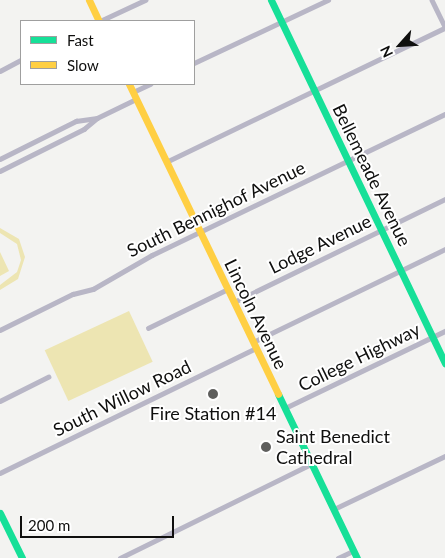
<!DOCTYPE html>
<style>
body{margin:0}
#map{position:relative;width:445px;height:558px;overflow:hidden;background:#f3f3f1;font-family:Lato,sans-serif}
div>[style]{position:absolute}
.green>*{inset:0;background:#ede5b2;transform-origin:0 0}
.street>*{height:4.5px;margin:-2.25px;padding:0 2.25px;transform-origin:2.25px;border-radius:2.25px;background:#b8b6c6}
.fast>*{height:7px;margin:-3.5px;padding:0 3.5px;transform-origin:3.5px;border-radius:3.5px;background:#16e098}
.slow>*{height:7px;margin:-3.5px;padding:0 3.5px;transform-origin:3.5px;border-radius:3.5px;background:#ffcf43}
.dots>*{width:14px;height:14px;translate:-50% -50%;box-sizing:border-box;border:2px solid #fff;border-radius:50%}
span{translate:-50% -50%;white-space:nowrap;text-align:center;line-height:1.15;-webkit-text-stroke:4px #fff;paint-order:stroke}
.street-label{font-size:18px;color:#0f0f0e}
.poi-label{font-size:18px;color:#0f0f0e}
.left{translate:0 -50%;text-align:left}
.legend{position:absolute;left:20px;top:20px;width:175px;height:65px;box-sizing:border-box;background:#fff;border:1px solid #9f9f9f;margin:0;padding:6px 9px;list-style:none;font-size:15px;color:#0f0f0e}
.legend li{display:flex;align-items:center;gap:10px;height:25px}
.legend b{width:25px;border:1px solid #9f9f9f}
.north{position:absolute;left:375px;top:20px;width:50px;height:50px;-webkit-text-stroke:4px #fff;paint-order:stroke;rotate:244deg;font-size:14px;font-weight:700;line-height:20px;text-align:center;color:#0f0f0e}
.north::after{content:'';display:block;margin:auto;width:18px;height:22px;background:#0f0f0e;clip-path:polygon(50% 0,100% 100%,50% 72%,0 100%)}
.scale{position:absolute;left:20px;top:516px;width:154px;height:22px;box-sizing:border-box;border:2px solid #0f0f0e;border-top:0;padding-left:6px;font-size:15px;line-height:18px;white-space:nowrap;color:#0f0f0e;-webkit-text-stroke:4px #fff;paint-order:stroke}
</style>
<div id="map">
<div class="green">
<div style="clip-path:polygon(0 228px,19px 239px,25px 257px,18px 279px,0 290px,0 285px,17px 272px,21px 260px,17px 244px,0 233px)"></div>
<div style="clip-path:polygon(0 252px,9px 271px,0 276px)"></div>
<div style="left:129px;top:311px;width:56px;height:93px;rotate:65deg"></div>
</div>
<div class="street">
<div style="left:432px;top:0;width:30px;rotate:64deg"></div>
<div style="left:100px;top:21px;width:50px;rotate:-25deg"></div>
<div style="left:194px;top:63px;width:148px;rotate:-25.2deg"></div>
<div style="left:0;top:71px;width:24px;rotate:-28deg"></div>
<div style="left:133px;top:92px;width:19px;rotate:-25deg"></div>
<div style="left:0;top:159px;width:85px;rotate:-26.6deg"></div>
<div style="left:76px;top:121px;width:21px;rotate:-8deg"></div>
<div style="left:97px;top:118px;width:43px;rotate:-26deg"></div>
<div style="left:166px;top:162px;width:310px;rotate:-25.7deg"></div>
<div style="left:0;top:171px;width:94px;rotate:-26.6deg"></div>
<div style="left:84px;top:129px;width:16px;rotate:-40deg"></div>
<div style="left:234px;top:302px;width:235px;rotate:-26deg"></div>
<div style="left:148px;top:328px;width:89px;rotate:-26deg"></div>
<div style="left:0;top:330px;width:81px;rotate:-26.3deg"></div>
<div style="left:73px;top:294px;width:21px;rotate:-14deg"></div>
<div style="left:93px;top:289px;width:68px;rotate:-30deg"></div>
<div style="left:152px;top:255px;width:325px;rotate:-25.7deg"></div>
<div style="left:253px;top:342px;width:213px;rotate:-25.8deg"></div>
<div style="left:0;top:401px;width:54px;rotate:-26.6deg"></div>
<div style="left:285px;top:408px;width:178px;rotate:-25.7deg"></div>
<div style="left:0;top:473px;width:285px;rotate:-26deg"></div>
<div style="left:334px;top:509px;width:123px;rotate:-25.5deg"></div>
<div style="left:120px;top:558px;width:213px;rotate:-26.2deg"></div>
<div style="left:338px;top:558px;width:17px;rotate:-25deg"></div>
</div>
<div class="fast">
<div style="left:271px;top:0;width:403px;rotate:64.4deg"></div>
<div style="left:278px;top:394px;width:182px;rotate:64.3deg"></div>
<div style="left:0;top:513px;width:50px;rotate:63.9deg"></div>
</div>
<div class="slow">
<div style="left:89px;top:0;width:23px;rotate:65deg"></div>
<div style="left:129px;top:84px;width:344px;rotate:64.3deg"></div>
</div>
<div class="dots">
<div style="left:213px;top:394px;background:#5f5f5d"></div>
<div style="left:266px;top:447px;background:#5f5f5d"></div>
</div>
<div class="street-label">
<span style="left:372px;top:175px;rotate:64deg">Bellemeade Avenue</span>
<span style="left:216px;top:209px;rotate:-26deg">South Bennighof Avenue</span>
<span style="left:320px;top:244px;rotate:-26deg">Lodge Avenue</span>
<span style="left:256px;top:314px;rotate:64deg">Lincoln Avenue</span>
<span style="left:359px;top:357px;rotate:-26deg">College Highway</span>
<span style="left:122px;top:398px;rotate:-26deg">South Willow Road</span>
</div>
<div class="poi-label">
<span style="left:213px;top:413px">Fire Station #14</span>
<span class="left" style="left:276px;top:447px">Saint Benedict<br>Cathedral</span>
</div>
<ul class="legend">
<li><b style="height:6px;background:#16e098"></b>Fast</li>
<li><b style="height:6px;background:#ffcf43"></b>Slow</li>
</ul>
<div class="north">N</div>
<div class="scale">200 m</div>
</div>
